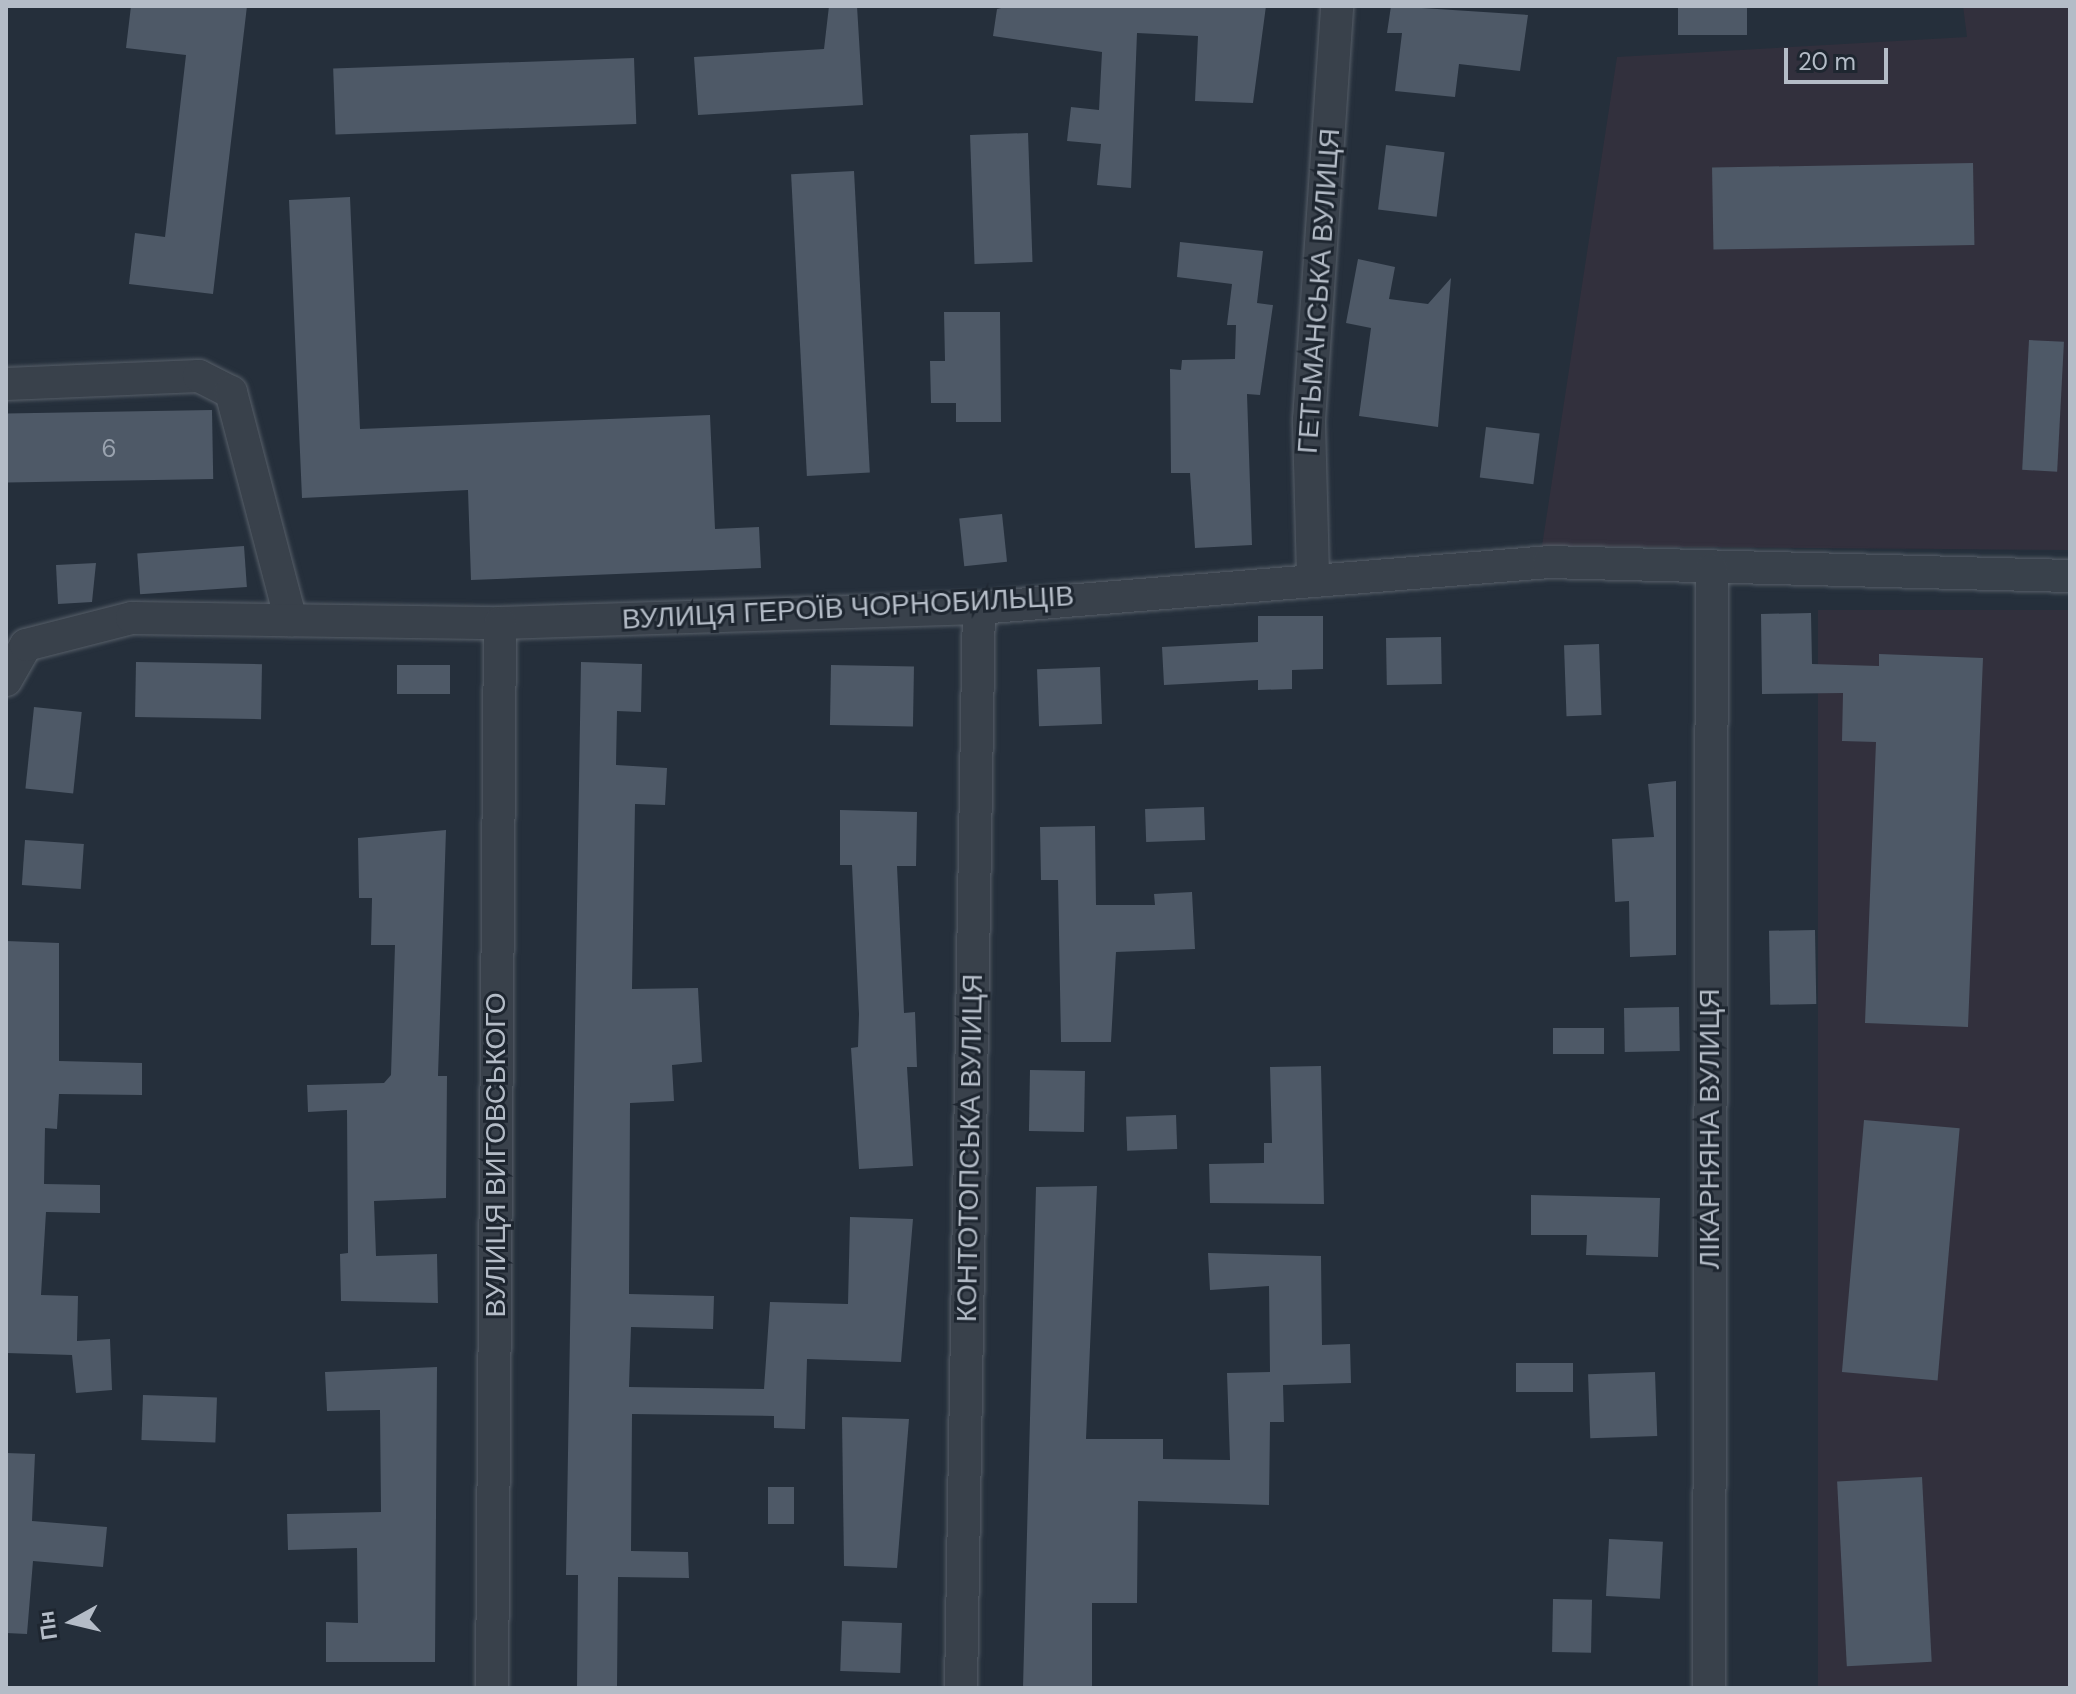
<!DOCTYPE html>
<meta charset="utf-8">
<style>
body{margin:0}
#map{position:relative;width:2076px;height:1694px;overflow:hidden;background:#252f3b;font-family:"DM Sans",sans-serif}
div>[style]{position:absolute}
.medical>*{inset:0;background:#32303d;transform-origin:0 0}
.building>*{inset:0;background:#4e5967;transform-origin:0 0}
.roads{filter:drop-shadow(0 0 2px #575f69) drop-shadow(0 0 2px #575f69)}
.street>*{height:32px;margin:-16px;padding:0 16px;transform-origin:16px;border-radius:16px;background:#39414b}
span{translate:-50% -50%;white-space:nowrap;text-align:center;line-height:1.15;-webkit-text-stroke:6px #1e2630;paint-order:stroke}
.number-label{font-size:24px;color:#9aa3af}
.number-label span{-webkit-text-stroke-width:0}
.street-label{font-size:28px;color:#b4bcc7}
.frame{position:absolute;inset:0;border:8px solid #b4bcc7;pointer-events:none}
.north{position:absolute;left:32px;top:1582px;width:80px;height:80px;-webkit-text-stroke:6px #1e2630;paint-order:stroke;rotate:262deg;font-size:22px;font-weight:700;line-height:32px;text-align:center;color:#b4bcc7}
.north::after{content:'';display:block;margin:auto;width:28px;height:36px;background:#b4bcc7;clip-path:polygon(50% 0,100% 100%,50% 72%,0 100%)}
.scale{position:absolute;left:1784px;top:48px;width:104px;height:36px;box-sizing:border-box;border:4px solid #b4bcc7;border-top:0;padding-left:10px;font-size:24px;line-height:28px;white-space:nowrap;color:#b4bcc7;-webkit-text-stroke:6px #1e2630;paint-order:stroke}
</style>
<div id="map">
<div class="medical">
<div style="clip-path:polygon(1963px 6px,2070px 6px,2070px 550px,1542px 546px,1617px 57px,1967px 37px)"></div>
<div style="left:1818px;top:610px;width:252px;height:1078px"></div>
</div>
<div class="building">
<div style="clip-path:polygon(131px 6px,247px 6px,213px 294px,129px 284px,135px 233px,165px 237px,186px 55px,126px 48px)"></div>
<div style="clip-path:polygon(829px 6px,857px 6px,863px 105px,698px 115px,694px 57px,824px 49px)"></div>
<div style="clip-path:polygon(1010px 6px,1266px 6px,1253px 103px,1195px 101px,1198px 36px,1137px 33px,1131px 188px,1097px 185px,1101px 144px,1067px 141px,1071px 107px,1099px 110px,1102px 52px,993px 36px,997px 9px)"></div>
<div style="clip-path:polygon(1391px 6px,1528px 15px,1520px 71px,1459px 64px,1455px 97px,1395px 91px,1402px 33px,1387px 33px)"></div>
<div style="left:1678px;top:6px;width:69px;height:29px"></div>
<div style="left:634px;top:58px;width:66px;height:301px;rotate:88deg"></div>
<div style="left:1028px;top:133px;width:129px;height:58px;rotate:88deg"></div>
<div style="left:1386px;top:145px;width:59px;height:65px;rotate:7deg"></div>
<div style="left:1973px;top:163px;width:82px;height:261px;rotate:89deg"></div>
<div style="left:854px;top:171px;width:302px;height:63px;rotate:87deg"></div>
<div style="clip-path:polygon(350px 197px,360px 429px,710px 415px,715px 529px,759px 527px,761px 568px,471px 580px,468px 490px,302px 498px,289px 200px)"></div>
<div style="clip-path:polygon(1180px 242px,1263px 251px,1257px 303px,1273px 305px,1260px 395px,1247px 394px,1252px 545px,1195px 548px,1190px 473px,1171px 473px,1170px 369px,1181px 370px,1182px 360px,1235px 359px,1236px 325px,1227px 325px,1232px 284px,1177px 277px)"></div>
<div style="clip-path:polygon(1358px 259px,1395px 267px,1389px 299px,1428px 304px,1451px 278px,1438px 427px,1359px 416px,1371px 328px,1346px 323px)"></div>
<div style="clip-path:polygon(944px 312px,1000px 312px,1001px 422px,956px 422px,956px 403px,931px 403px,930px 361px,945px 361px)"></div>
<div style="left:2029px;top:340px;width:35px;height:130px;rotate:3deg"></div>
<div style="left:212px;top:410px;width:69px;height:206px;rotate:89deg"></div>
<div style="left:1486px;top:427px;width:54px;height:51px;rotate:7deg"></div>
<div style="left:1002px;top:514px;width:48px;height:43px;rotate:84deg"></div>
<div style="left:244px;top:546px;width:41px;height:107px;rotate:86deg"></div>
<div style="clip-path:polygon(96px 563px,92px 602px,58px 604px,56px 565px)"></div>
<div style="clip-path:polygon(1811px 613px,1812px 664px,1879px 666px,1879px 654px,1983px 658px,1968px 1027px,1865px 1023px,1876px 742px,1842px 741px,1843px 693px,1762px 694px,1761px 614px)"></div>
<div style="clip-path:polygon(1258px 616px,1323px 616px,1323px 669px,1292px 670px,1292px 689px,1258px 690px,1258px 680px,1164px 685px,1162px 647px,1258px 642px)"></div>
<div style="left:1441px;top:637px;width:47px;height:55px;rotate:89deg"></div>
<div style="left:1599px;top:644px;width:71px;height:35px;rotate:88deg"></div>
<div style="left:136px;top:662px;width:126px;height:55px;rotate:1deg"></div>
<div style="clip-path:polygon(581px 662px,642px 664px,641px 712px,617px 711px,616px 765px,667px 768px,665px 805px,635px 804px,632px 989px,698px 988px,702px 1062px,672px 1065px,674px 1101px,630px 1103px,629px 1294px,714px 1296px,713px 1329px,631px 1327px,629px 1387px,764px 1389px,770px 1302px,848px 1304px,850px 1217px,913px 1219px,901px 1362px,807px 1359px,805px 1429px,774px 1428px,774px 1416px,632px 1414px,631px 1551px,688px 1552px,689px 1578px,618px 1577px,617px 1688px,577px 1688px,578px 1575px,566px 1575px)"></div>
<div style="left:397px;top:665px;width:53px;height:29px"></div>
<div style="left:831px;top:665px;width:83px;height:60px;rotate:1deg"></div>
<div style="left:1100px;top:667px;width:57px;height:63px;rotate:88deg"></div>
<div style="left:34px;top:707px;width:48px;height:82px;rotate:6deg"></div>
<div style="clip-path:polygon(1676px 781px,1676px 955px,1630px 957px,1629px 901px,1615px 902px,1612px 839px,1654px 837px,1648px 784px)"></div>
<div style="left:1204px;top:807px;width:33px;height:59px;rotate:88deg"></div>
<div style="clip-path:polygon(840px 810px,917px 812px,916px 866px,897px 866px,904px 1013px,915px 1012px,917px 1067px,907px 1067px,913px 1166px,859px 1169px,851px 1048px,858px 1047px,859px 1014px,852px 865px,840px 865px)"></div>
<div style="clip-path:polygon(1095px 826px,1096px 905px,1155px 905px,1154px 894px,1192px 892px,1195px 949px,1116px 952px,1111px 1042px,1061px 1042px,1058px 880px,1041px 880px,1040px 827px)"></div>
<div style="clip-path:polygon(446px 830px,438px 1076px,447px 1076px,446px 1198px,374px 1201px,376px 1256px,437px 1254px,438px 1303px,341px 1301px,340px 1254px,348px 1253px,347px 1110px,308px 1112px,307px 1085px,384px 1083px,391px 1075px,395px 945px,371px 945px,372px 898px,359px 898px,358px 838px)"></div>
<div style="left:25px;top:840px;width:59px;height:45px;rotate:4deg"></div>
<div style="left:1815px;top:930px;width:74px;height:46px;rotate:89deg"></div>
<div style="clip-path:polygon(6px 941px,59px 943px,59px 1061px,142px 1063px,142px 1095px,59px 1094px,57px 1129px,45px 1128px,44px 1184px,100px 1185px,100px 1213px,46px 1212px,41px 1295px,78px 1296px,77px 1341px,110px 1339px,112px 1390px,76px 1393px,72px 1355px,6px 1353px)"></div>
<div style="left:1679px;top:1007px;width:44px;height:55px;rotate:89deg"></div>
<div style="left:1553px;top:1028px;width:51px;height:26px"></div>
<div style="clip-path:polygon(1321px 1066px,1324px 1204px,1210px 1203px,1209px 1164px,1264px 1163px,1264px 1143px,1272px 1143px,1270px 1067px)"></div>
<div style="left:1030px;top:1070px;width:55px;height:61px;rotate:1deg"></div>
<div style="left:1176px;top:1115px;width:34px;height:50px;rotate:88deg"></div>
<div style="left:1864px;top:1120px;width:96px;height:253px;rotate:5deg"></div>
<div style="clip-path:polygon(1097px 1186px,1086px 1439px,1163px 1439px,1163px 1459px,1230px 1460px,1227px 1373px,1270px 1372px,1269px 1286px,1210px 1290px,1208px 1253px,1321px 1256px,1322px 1345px,1350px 1344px,1351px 1383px,1283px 1385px,1284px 1422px,1270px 1422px,1269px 1505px,1138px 1501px,1137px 1603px,1092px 1603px,1092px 1688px,1023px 1688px,1036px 1187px)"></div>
<div style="clip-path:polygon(1531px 1195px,1660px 1198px,1658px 1257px,1586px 1255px,1587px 1235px,1531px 1235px)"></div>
<div style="left:1573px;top:1363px;width:29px;height:57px;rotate:90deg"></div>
<div style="clip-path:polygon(437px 1367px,435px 1662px,326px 1662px,326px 1622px,358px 1623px,357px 1548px,288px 1550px,287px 1514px,381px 1512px,380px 1410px,327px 1411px,325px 1372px)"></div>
<div style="left:1655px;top:1372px;width:64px;height:67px;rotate:88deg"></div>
<div style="left:143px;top:1395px;width:74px;height:45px;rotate:2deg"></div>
<div style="clip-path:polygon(842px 1417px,909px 1419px,897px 1568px,844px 1566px)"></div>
<div style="clip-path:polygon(6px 1453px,35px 1454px,32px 1521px,107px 1527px,103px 1567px,33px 1561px,27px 1634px,6px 1633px)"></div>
<div style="left:1922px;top:1477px;width:185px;height:85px;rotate:87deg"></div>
<div style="left:768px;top:1487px;width:26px;height:37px"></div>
<div style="left:1609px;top:1539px;width:54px;height:57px;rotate:3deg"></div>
<div style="left:1553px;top:1599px;width:39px;height:53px;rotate:1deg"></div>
<div style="left:842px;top:1621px;width:60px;height:50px;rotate:2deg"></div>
</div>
<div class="roads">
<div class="street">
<div style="left:6px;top:384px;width:193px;rotate:-2.4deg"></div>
<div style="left:199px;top:376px;width:36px;rotate:27deg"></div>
<div style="left:231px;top:392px;width:236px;rotate:75.3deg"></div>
<div style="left:1313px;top:576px;width:156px;rotate:-91.5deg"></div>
<div style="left:1309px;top:420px;width:415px;rotate:-86.1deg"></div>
<div style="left:6px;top:680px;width:40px;rotate:-60.3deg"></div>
<div style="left:26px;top:645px;width:109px;rotate:-14.3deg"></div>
<div style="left:132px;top:618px;width:368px;rotate:0.8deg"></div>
<div style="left:500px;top:623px;width:479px;rotate:-1.8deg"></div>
<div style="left:979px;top:608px;width:572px;rotate:-4.61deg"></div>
<div style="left:1549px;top:562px;width:521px;rotate:1.54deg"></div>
<div style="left:492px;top:1688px;width:1065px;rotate:-89.57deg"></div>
<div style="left:961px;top:1688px;width:1080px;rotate:-89.05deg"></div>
<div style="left:1709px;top:1688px;width:1118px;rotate:-89.85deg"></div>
</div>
</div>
<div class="number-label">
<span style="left:109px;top:449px">6</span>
</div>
<div class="street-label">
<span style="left:1319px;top:291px;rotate:-86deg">ГЕТЬМАНСЬКА ВУЛИЦЯ</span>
<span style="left:848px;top:608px;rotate:-3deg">ВУЛИЦЯ ГЕРОЇВ ЧОРНОБИЛЬЦІВ</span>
<span style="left:1710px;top:1129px;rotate:-90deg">ЛІКАРНЯНА ВУЛИЦЯ</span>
<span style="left:970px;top:1148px;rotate:-89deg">КОНТОТОПСЬКА ВУЛИЦЯ</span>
<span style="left:496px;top:1155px;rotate:-90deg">ВУЛИЦЯ ВИГОВСЬКОГО</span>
</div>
<div class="frame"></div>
<div class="north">Пн</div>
<div class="scale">20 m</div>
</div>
